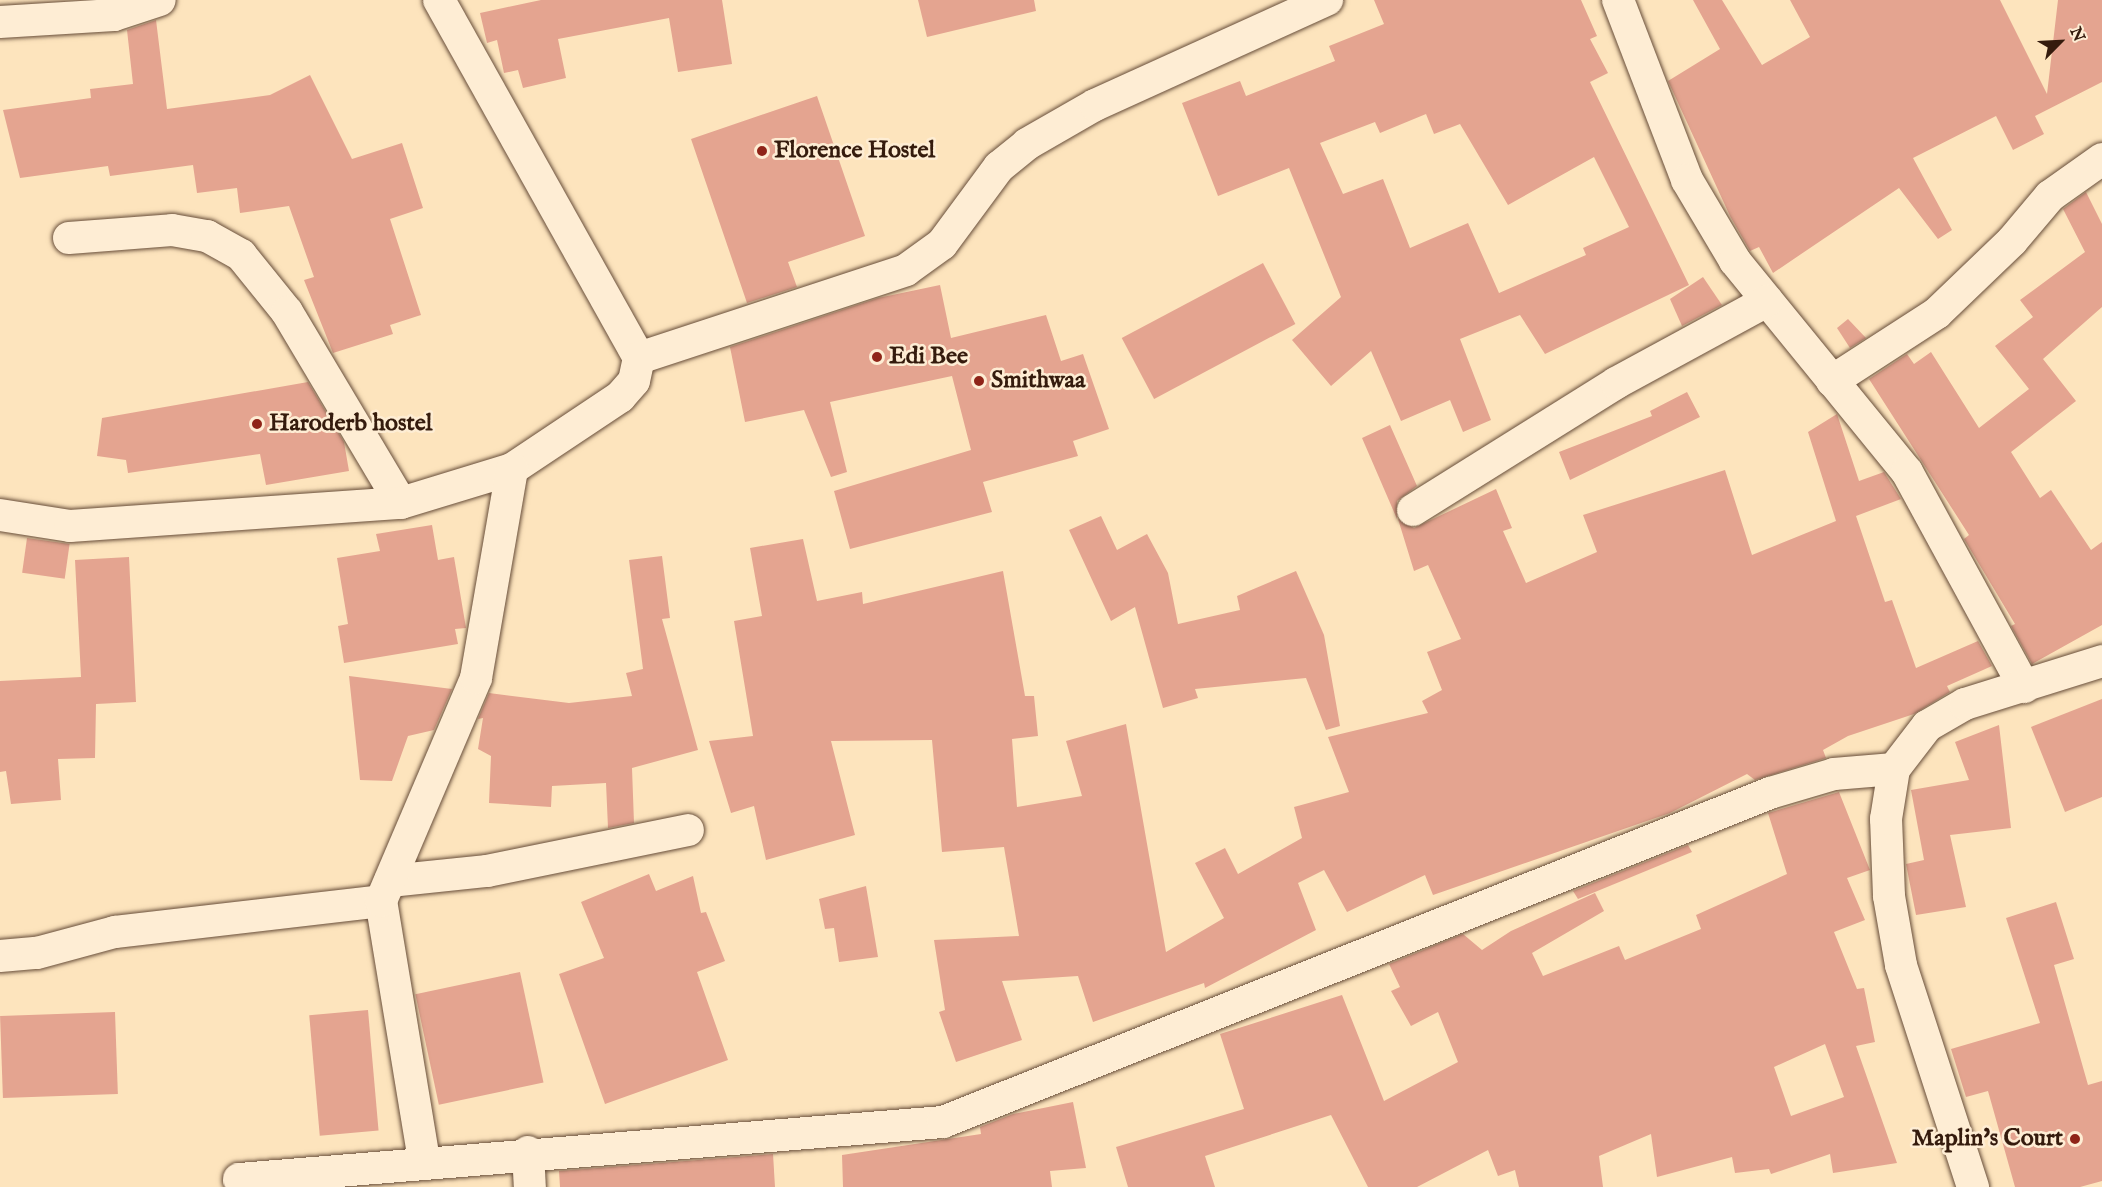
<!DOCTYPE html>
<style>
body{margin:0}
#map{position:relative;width:2102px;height:1187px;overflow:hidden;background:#fde4bd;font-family:"IM FELL English",serif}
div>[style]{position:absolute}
.building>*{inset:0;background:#e4a490;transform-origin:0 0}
.roads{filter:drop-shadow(0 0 2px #674d39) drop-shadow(0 0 2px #674d39)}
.minor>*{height:32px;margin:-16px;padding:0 16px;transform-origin:16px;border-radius:16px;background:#feedd4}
.dots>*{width:16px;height:16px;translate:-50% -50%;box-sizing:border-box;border:3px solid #feedd4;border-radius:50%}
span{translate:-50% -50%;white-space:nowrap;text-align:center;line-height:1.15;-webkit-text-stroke:5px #feedd4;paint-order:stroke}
.poi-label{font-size:24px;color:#351b0d;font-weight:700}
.left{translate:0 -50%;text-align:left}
.right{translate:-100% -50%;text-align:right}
.north{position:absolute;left:2030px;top:12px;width:60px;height:60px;-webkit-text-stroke:4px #feedd4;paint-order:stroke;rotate:66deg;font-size:16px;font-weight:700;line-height:24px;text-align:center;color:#351b0d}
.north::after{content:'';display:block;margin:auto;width:21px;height:27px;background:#351b0d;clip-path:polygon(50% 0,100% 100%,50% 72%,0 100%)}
</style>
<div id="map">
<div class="building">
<div style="clip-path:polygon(541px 0,722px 0,732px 64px,678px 72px,669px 18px,558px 39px,566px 78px,523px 88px,518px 70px,504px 73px,497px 40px,487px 43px,480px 13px)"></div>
<div style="clip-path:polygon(918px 0,1034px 0,1036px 11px,927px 37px)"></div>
<div style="clip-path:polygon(evenodd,1374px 0,1581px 0,1597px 36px,1590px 39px,1608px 73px,1590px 82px,1689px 285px,1545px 354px,1520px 315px,1460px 339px,1491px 420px,1463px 432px,1450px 400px,1401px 421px,1371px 351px,1331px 386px,1292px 340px,1341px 297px,1289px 168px,1218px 196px,1182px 103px,1240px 81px,1246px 96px,1335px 61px,1329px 46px,1384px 24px,1374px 0,1426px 114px,1434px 134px,1460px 124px,1508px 205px,1594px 157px,1629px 227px,1583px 248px,1586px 255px,1499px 293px,1468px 223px,1410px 248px,1383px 179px,1343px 194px,1320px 143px,1375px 122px,1380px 133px,1426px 114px)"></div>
<div style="clip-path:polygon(1693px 0,1722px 0,1762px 65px,1810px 37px,1790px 0,2000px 0,2047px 94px,2058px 0,2102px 0,2102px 82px,2035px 116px,2044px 134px,2013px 150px,1996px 116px,1913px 158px,1952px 230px,1938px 239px,1899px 188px,1773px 273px,1759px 247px,1750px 251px,1730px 216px,1668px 81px,1720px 49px)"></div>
<div style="clip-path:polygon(156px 20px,167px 109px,270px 95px,310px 75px,352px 159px,402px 143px,423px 208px,390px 219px,421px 315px,390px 325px,393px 334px,333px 353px,304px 280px,314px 277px,289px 206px,240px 213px,237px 188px,197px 193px,193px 165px,110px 176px,108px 166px,20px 178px,3px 110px,91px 98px,90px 89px,133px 84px,127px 30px)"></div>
<div style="clip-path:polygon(817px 96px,865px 236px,788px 262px,797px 287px,747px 303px,691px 139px)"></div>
<div style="clip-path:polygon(2086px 192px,2102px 224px,2102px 307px,2043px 359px,2076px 401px,2011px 452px,2040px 498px,2051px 490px,2091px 550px,2102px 542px,2102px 625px,2032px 664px,2011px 626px,2015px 624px,1964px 539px,1969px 535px,1869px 379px,1907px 354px,1914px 364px,1931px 352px,1979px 428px,2029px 389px,1995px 346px,2033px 317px,2020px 300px,2085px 252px,2063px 209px)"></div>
<div style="left:1263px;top:263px;width:69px;height:160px;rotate:62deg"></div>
<div style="clip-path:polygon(1703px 277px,1722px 305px,1682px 326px,1670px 299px)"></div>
<div style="clip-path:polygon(940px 285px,951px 338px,1046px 315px,1061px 361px,1083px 354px,1109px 429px,1073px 441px,1078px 456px,983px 482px,992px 512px,850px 549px,834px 491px,971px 450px,952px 376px,830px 402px,847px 472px,831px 477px,804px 410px,745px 422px,730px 347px,878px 298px)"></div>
<div style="clip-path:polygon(1848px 319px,1866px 338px,1850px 348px,1837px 328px)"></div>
<div style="clip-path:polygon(308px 382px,344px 442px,349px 471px,266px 485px,260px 454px,128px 473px,126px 460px,97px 456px,102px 418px)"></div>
<div style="clip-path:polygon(1687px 392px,1700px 417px,1570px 480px,1559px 452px,1652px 416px,1650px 411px)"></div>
<div style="clip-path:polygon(1837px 414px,1859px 481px,1884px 472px,1901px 499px,1856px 516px,1885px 602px,1892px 600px,1916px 668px,1978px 641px,1992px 666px,1947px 686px,1950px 692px,1914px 714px,1848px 736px,1823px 750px,1826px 758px,1755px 780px,1747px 774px,1670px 813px,1433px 895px,1425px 875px,1347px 912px,1324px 870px,1298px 883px,1316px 930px,1205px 988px,1204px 983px,1093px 1022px,1078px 976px,1002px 981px,1022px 1040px,956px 1062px,939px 1012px,945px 1010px,934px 940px,1019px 936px,1004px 847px,942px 852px,932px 740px,831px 741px,855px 835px,766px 860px,754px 806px,731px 813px,709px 741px,753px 736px,734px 621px,762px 616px,750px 548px,803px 539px,817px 601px,862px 592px,863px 604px,1003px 571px,1025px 696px,1034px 696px,1038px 736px,1012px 739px,1017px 807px,1082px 796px,1066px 741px,1126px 724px,1166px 952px,1224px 918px,1195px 863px,1225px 848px,1238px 874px,1302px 838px,1294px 807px,1349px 792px,1328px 737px,1428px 713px,1422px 701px,1442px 690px,1427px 652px,1461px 639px,1428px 565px,1414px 571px,1398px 519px,1414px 528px,1496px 489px,1512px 528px,1503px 531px,1526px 583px,1597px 552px,1583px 515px,1725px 470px,1752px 555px,1836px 521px,1808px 432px)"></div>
<div style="clip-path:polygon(1390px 425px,1417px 486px,1397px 501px,1397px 519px,1362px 438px)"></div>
<div style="clip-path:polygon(1101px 516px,1117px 550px,1147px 534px,1168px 573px,1178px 624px,1240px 610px,1237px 596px,1296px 571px,1324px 635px,1340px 726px,1326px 730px,1306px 678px,1195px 689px,1198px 698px,1163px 708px,1135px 607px,1111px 621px,1069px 530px)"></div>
<div style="clip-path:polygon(432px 525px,438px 560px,454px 557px,466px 628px,455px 629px,458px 644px,344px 663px,338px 626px,348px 624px,337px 558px,380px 551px,376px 534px)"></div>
<div style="left:27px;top:538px;width:43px;height:35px;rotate:8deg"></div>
<div style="clip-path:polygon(662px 556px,670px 618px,662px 619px,698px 750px,632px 768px,634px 823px,608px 828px,606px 783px,552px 786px,551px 807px,489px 803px,491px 756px,478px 749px,483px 718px,478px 719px,489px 693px,569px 703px,632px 696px,626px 673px,643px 669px,629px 560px)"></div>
<div style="clip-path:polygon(129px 557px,136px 702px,96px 704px,95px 758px,58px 759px,61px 800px,11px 804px,6px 771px,0 772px,0 681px,81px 677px,75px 560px)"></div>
<div style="clip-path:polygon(349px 676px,452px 689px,434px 730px,408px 736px,392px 781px,360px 780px)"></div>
<div style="clip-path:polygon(2102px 699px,2102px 797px,2065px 812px,2031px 727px)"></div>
<div style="clip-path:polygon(1999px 725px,2011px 828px,1950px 835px,1966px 907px,1916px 915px,1906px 864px,1924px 860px,1911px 790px,1969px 780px,1955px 742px)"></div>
<div style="clip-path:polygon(evenodd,1839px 792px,1870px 870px,1847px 878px,1865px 920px,1834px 932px,1857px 989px,1864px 988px,1875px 1042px,1856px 1046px,1897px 1163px,1833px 1173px,1830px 1154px,1771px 1174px,1769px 1169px,1735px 1173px,1732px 1157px,1657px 1177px,1651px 1134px,1599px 1156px,1603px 1187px,1519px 1187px,1515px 1170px,1498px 1176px,1488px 1150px,1417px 1187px,1368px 1187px,1331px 1115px,1205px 1156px,1215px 1187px,1128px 1187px,1116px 1147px,1244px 1109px,1220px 1034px,1342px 995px,1384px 1101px,1458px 1062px,1438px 1012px,1411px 1026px,1391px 991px,1400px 987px,1389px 964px,1463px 934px,1482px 950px,1511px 931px,1595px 893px,1604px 911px,1532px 953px,1543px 976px,1619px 946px,1625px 960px,1701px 929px,1696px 915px,1787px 874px,1768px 813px,1839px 792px,1825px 1044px,1844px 1097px,1791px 1116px,1774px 1067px,1825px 1044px)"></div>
<div style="clip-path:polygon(1688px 845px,1692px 852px,1578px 899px,1573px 891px)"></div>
<div style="clip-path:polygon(649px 874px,656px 891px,693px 876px,701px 913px,706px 912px,725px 961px,697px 972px,728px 1060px,605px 1104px,559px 974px,604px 958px,581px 902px)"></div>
<div style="clip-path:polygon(866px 886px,878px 957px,839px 962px,834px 928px,825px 929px,819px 899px)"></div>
<div style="clip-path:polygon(2056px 902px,2074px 959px,2054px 965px,2088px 1085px,2102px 1081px,2102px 1181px,2080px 1187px,2015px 1187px,1988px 1091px,1966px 1097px,1951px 1049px,2040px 1023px,2006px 918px)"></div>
<div style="left:520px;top:972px;width:113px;height:107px;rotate:78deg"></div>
<div style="left:368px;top:1010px;width:121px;height:59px;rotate:85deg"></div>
<div style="left:115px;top:1012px;width:82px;height:115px;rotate:88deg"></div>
<div style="clip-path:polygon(1073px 1102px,1086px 1168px,1050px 1171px,1052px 1187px,843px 1187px,842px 1155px,981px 1134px,980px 1127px,1013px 1114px)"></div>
<div style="clip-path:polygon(773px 1154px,775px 1187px,560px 1187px,559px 1171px)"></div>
</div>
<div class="roads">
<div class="minor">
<div style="left:439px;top:0;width:410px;rotate:60.8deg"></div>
<div style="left:1618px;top:0;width:193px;rotate:69deg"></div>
<div style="left:1687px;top:180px;width:94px;rotate:59.3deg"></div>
<div style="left:1735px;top:261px;width:272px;rotate:50.8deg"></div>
<div style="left:1907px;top:472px;width:245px;rotate:61.4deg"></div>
<div style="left:0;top:22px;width:114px;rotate:-3.5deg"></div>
<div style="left:114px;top:15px;width:48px;rotate:-18.1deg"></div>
<div style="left:69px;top:238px;width:103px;rotate:-4.4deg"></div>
<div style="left:172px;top:230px;width:36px;rotate:10deg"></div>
<div style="left:207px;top:236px;width:39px;rotate:29deg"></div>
<div style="left:241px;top:255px;width:73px;rotate:51.1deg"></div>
<div style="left:287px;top:312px;width:222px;rotate:59.2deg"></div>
<div style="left:1832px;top:381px;width:125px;rotate:-32.9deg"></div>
<div style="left:1937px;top:313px;width:104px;rotate:-43.8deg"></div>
<div style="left:2012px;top:241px;width:59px;rotate:-49.8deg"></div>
<div style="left:2050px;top:196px;width:64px;rotate:-35.4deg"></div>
<div style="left:1413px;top:510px;width:239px;rotate:-32deg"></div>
<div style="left:1616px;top:383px;width:172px;rotate:-28.5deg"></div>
<div style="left:0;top:515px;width:71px;rotate:8.9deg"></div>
<div style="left:70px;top:526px;width:332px;rotate:-4deg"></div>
<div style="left:401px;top:503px;width:116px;rotate:-17deg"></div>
<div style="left:512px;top:469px;width:130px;rotate:-33.7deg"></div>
<div style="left:620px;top:397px;width:21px;rotate:-49deg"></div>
<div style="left:634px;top:381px;width:24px;rotate:-78deg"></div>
<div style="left:639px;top:358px;width:281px;rotate:-18.2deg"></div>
<div style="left:906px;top:270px;width:44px;rotate:-35.8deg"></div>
<div style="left:942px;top:244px;width:96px;rotate:-53.5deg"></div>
<div style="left:999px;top:167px;width:36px;rotate:-39deg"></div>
<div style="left:1027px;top:144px;width:78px;rotate:-29.8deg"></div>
<div style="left:1095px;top:105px;width:255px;rotate:-24.4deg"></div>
<div style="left:390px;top:881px;width:98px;rotate:-5.9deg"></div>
<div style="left:487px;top:871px;width:205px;rotate:-11.5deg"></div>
<div style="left:0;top:956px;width:37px;rotate:-5deg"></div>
<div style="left:37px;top:953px;width:81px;rotate:-15.1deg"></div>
<div style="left:115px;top:932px;width:268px;rotate:-6.6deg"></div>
<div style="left:528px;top:1152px;width:35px;rotate:87deg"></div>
<div style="left:424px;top:1160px;width:263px;rotate:-99.4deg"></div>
<div style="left:381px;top:901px;width:242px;rotate:-66.9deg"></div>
<div style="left:476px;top:678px;width:212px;rotate:-80.2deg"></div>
<div style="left:239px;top:1179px;width:706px;rotate:-4.63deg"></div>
<div style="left:943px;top:1122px;width:890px;rotate:-21.69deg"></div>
<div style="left:1770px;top:793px;width:67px;rotate:-16.5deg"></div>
<div style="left:1834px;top:774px;width:60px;rotate:-4.8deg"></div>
<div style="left:1973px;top:1187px;width:233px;rotate:-108deg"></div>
<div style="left:1901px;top:965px;width:70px;rotate:-99.9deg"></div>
<div style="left:1889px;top:896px;width:77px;rotate:-92.2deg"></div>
<div style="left:1886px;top:819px;width:51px;rotate:-80.9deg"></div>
<div style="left:1894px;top:769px;width:54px;rotate:-52.5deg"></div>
<div style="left:1927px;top:726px;width:44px;rotate:-30.1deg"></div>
<div style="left:1965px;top:704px;width:144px;rotate:-17.4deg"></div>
</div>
</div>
<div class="dots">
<div style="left:762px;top:151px;background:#8f2418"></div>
<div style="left:877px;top:357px;background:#8f2418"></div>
<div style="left:979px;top:381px;background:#8f2418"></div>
<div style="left:257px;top:424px;background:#8f2418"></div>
<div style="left:2075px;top:1139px;background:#8f2418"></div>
</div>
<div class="poi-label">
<span class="left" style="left:774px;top:151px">Florence Hostel</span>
<span class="left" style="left:889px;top:357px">Edi Bee</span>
<span class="left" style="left:991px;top:381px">Smithwaa</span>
<span class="left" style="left:269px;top:424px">Haroderb hostel</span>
<span class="right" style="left:2063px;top:1139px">Maplin's Court</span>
</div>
<div class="north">N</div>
</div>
